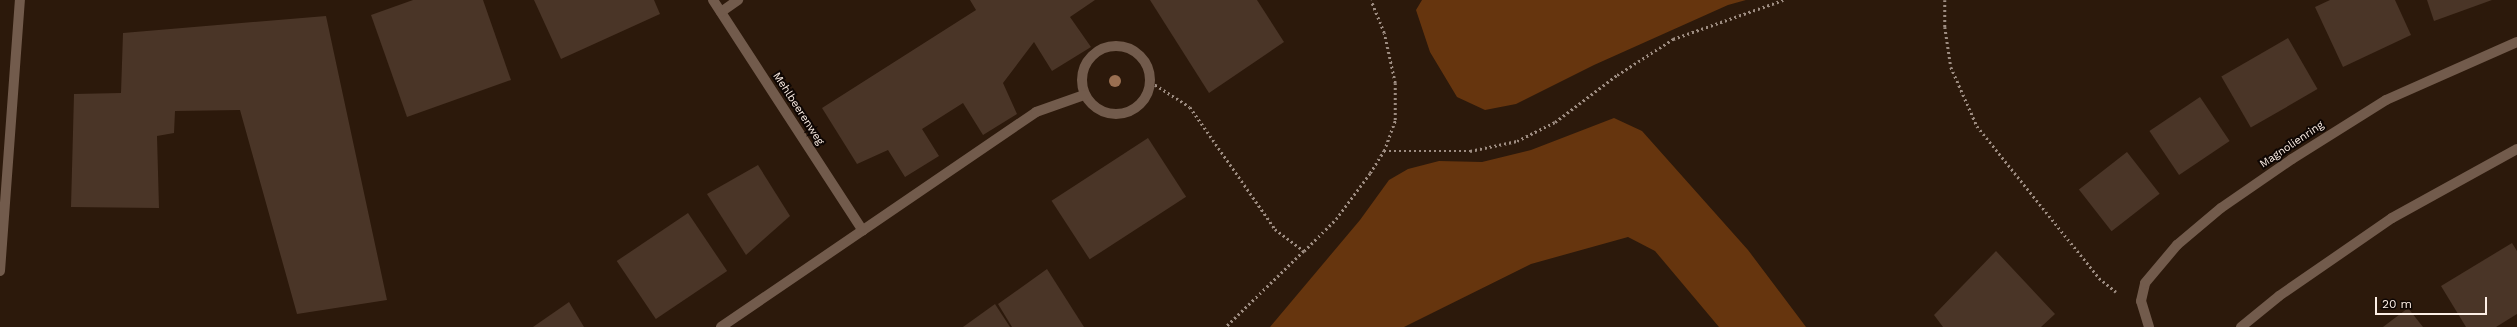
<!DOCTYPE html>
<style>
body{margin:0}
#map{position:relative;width:2517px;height:327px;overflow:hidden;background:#2c190b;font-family:"Work Sans",sans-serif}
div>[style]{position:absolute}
.forest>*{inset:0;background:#66350e}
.building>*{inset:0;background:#4a3527;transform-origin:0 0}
.path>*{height:2.5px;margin-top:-1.25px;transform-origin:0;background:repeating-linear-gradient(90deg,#9d8c81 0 2px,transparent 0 5px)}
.minor>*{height:10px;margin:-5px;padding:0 5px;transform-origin:5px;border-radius:5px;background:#725b4c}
.minor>.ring{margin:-5px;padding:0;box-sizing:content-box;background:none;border:10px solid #725b4c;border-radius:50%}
.trees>*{width:12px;height:12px;margin:-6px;border-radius:50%;background:#9a6f51}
span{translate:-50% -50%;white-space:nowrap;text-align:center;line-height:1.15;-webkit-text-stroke:4px #0e0603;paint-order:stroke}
.street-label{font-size:11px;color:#fceee5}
.scale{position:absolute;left:2375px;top:297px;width:112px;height:18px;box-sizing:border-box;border:2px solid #fceee5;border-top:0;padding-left:5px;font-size:12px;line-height:14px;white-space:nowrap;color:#fceee5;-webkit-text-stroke:3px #0e0603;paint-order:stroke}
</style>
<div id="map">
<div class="forest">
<div style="clip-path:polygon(1422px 0,1746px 0,1728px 5px,1594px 65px,1516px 104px,1485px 110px,1457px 97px,1430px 52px,1416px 10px)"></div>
<div style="clip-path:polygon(1614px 118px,1642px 131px,1748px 250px,1806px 327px,1719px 327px,1655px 251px,1628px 237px,1531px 264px,1404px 327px,1270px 327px,1360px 220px,1389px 180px,1408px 169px,1439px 161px,1482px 162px,1531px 150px)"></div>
</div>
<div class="building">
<div style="clip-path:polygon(413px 0,483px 0,511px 80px,407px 117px,371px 15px)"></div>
<div style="clip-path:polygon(534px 0,654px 0,660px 14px,561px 59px)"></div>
<div style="clip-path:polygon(970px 0,1095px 0,1070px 17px,1091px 47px,1052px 71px,1034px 42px,1003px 83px,1017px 114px,983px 135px,963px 103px,922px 129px,939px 156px,905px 177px,888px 150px,857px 164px,822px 108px,976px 10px)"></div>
<div style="clip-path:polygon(1150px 0,1257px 0,1284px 42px,1209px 93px)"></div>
<div style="clip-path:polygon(2330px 0,2395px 0,2411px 35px,2343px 67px,2315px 7px)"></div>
<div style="clip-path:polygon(2427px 0,2492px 0,2434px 21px)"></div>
<div style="clip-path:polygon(326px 16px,387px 300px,297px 314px,240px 110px,175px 111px,174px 133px,157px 136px,159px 208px,71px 207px,74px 94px,121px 93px,123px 33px)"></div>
<div style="left:2288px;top:38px;width:59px;height:77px;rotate:60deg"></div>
<div style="left:2200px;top:97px;width:53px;height:61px;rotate:56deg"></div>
<div style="left:1148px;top:138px;width:70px;height:115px;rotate:57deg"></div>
<div style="left:2127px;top:152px;width:53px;height:61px;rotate:52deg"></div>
<div style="clip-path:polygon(758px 165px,790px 216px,746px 255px,707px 194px)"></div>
<div style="left:688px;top:213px;width:70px;height:86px;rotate:56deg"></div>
<div style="clip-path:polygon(2512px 243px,2517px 251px,2517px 314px,2496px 327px,2466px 327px,2441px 286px)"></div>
<div style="clip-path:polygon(1996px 251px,2055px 314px,2041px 327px,1943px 327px,1934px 315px)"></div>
<div style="clip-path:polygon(1047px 269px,1084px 327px,1012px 327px,998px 304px)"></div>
<div style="clip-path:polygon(569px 302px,584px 327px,533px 327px)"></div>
<div style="clip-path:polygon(995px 304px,1010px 327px,963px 327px)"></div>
<div style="clip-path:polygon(2408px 308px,2423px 327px,2383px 327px)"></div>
</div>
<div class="path">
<div style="left:1945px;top:0;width:27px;rotate:90deg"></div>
<div style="left:1945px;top:27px;width:40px;rotate:81.5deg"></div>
<div style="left:1951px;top:67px;width:64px;rotate:66.2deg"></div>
<div style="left:1977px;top:126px;width:195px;rotate:51.2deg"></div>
<div style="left:2099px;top:278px;width:22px;rotate:39deg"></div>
<div style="left:1151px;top:82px;width:46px;rotate:32.7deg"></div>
<div style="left:1190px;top:107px;width:149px;rotate:55.1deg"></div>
<div style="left:1275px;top:229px;width:36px;rotate:37deg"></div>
<div style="left:1304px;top:251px;width:109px;rotate:135.7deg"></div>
<div style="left:1384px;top:151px;width:86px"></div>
<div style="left:1470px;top:151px;width:48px;rotate:-12deg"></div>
<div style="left:1517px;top:141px;width:42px;rotate:-26.6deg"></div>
<div style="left:1555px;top:122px;width:78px;rotate:-37.2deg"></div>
<div style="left:1617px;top:75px;width:67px;rotate:-32.7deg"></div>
<div style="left:1673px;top:39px;width:117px;rotate:-19.5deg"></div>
<div style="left:1304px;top:251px;width:45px;rotate:-45deg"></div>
<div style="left:1336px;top:219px;width:57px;rotate:-53.5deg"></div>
<div style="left:1370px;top:173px;width:26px;rotate:-58deg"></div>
<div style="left:1384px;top:151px;width:33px;rotate:-70deg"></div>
<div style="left:1395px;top:120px;width:37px;rotate:-90deg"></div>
<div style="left:1395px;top:83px;width:51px;rotate:-102.4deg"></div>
<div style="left:1384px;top:33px;width:35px;rotate:-112deg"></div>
</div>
<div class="minor">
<div style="left:713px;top:0;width:275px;rotate:57deg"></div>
<div style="left:721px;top:12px;width:21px;rotate:-35deg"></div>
<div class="ring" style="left:1082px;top:46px;width:58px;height:58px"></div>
<div style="left:0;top:271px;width:272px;rotate:-85.8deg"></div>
<div style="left:721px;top:327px;width:381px;rotate:-34.3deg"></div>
<div style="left:1036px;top:112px;width:51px;rotate:-19.5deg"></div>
<div style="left:2149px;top:327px;width:27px;rotate:-107deg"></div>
<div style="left:2141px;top:301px;width:18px;rotate:-77deg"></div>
<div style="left:2145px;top:283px;width:50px;rotate:-49.9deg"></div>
<div style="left:2177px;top:245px;width:57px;rotate:-40.1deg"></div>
<div style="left:2221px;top:208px;width:86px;rotate:-34.6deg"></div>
<div style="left:2292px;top:159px;width:111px;rotate:-32.1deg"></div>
<div style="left:2386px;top:100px;width:143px;rotate:-23.9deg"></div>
<div style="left:2241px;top:327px;width:49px;rotate:-39.2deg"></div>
<div style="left:2279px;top:296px;width:137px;rotate:-34.6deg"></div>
<div style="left:2392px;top:218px;width:143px;rotate:-28.9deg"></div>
</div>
<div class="trees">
<div style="left:1115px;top:81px"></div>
</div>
<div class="street-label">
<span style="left:798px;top:109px;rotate:57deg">Mehlbeerenweg</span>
<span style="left:2292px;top:145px;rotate:-34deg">Magnolienring</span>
</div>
<div class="scale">20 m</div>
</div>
